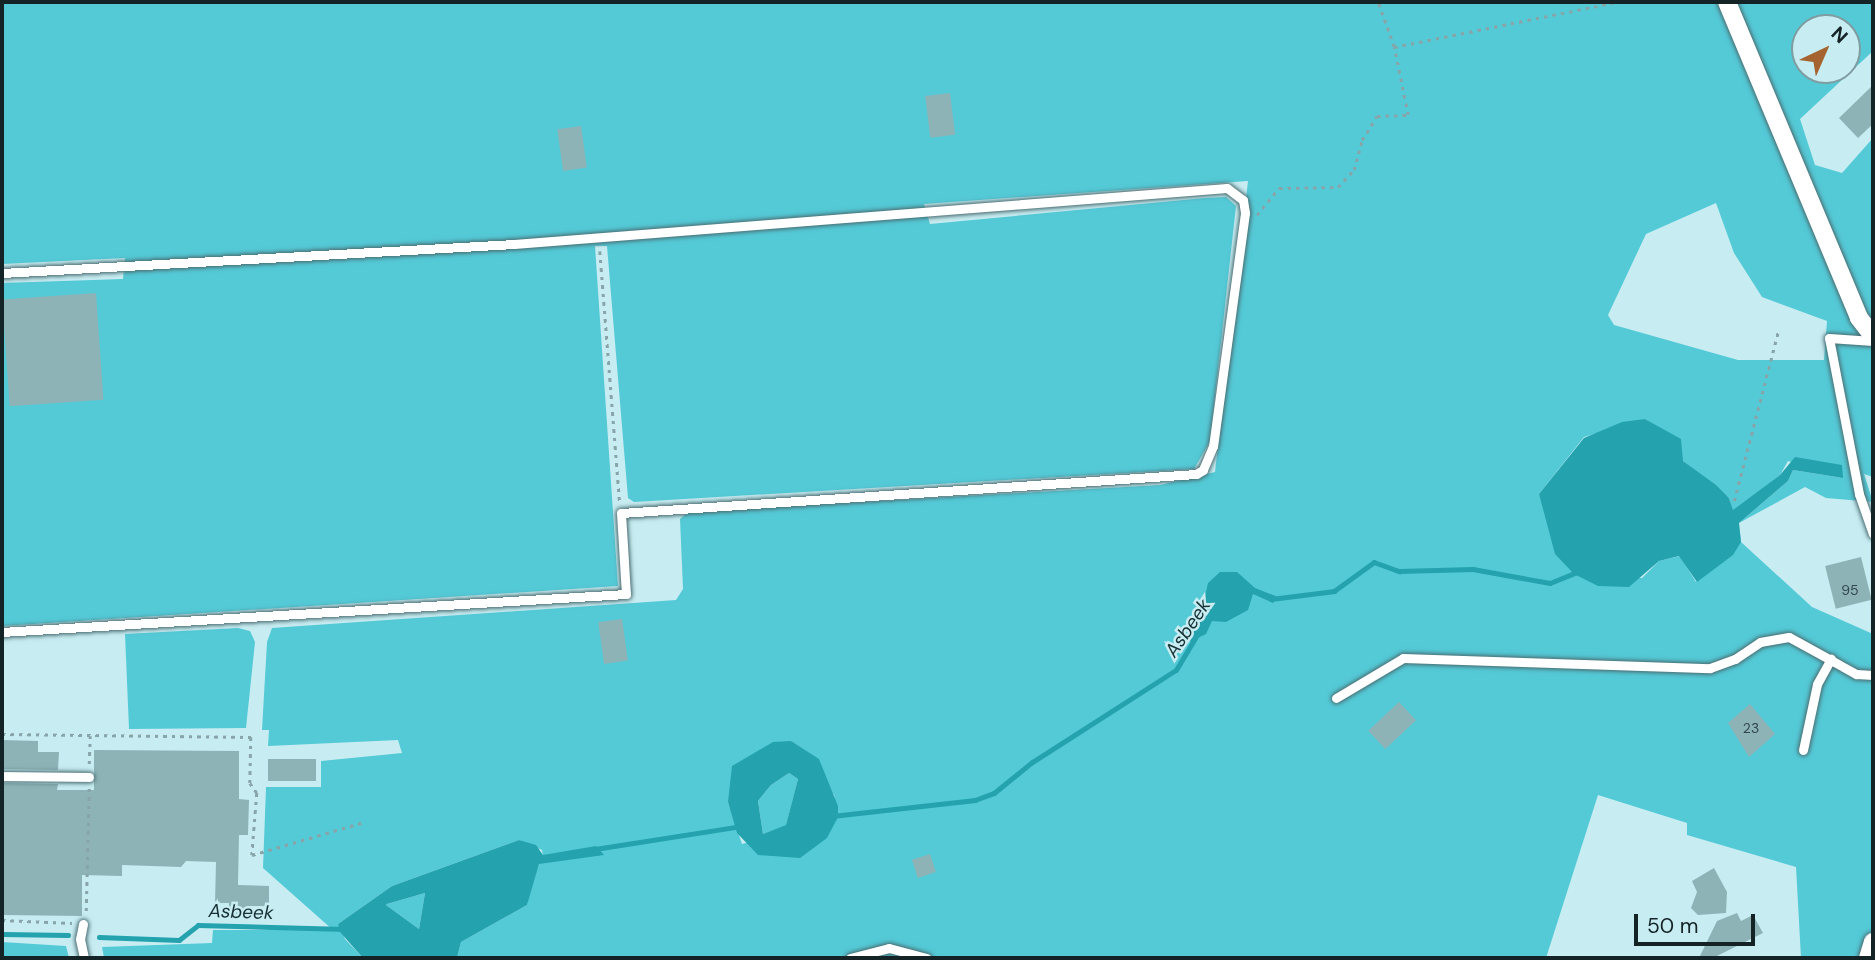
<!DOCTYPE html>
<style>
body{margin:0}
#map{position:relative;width:1875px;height:960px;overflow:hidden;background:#c7edf2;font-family:"DM Sans",sans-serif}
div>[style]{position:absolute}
.green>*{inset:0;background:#54cad7}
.water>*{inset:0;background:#24a2ae}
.stream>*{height:4.5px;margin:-2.25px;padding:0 2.25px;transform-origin:2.25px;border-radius:2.25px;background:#24a2ae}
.building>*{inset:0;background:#8eb3b7;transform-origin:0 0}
.path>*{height:2.5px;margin-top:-1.25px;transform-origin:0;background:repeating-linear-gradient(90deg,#87a4a8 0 3.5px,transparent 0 8.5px)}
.roads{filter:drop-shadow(0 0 2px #4a6d72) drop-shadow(0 0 2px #4a6d72)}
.service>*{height:9px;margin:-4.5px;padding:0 4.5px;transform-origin:4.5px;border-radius:4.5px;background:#fff}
.minor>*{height:18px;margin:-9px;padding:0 9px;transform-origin:9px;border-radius:9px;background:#fff}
span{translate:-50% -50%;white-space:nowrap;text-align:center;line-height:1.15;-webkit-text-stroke:5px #c7edf2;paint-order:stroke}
.number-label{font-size:14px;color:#32474a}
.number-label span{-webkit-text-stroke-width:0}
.water-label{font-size:19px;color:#163033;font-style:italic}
.frame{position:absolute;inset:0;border:4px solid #142325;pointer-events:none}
.north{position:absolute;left:1791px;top:14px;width:70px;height:70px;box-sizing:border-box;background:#c7edf2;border:2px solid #7f9ca0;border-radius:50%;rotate:44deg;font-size:19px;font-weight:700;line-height:28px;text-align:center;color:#142325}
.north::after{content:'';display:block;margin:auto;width:24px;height:32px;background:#a56330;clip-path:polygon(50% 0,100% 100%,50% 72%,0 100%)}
.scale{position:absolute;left:1634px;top:914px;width:121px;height:32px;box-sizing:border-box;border:4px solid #142325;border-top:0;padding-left:9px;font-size:21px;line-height:24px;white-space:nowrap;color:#142325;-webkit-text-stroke:5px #c7edf2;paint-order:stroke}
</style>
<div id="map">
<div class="green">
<div style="clip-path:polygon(evenodd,2px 2px,1873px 2px,1873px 51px,1800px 119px,1815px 165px,1842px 173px,1873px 138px,1873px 477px,1864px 474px,1873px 502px,1826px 498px,1805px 487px,1739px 523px,1741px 542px,1812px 607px,1873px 634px,1873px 958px,1801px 958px,1796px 867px,1687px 835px,1687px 823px,1598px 795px,1546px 958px,914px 958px,907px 953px,895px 958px,457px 958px,461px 942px,527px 905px,531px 879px,543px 857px,542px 850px,519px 840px,392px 886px,338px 924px,345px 939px,363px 958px,104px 958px,102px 947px,212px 943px,213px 930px,333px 930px,263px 868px,266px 787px,321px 787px,321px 761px,402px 753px,398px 740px,268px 746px,269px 730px,262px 730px,267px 642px,272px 628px,676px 600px,683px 589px,680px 519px,688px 512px,1160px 485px,1215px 472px,1248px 181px,924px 204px,930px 224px,1205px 198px,1226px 197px,1236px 206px,1210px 441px,1194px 469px,634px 502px,628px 498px,607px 246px,595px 246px,618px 586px,2px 626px,2px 283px,123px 279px,125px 258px,2px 264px,2px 2px,1805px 28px,1847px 28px,1847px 70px,1805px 70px,1805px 28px,2px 2px,1716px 203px,1734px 253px,1762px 297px,1827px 321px,1824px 360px,1738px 360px,1614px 325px,1608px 315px,1646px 234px,1716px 203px,2px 2px,1645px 419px,1658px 427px,1683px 461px,1729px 498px,1733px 511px,1780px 475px,1788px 461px,1843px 478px,1793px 470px,1788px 481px,1739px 523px,1740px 542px,1696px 582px,1680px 556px,1659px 561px,1642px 578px,1574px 574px,1539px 494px,1584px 437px,1645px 419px,2px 2px,791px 741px,834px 795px,838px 817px,742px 844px,728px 802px,791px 741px)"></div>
<div style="clip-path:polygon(238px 628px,250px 631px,255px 642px,246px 728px,129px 729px,125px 634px)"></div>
<div style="clip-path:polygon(789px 773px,798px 779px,786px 826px,763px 834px,758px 801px,771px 785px)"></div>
<div style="clip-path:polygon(425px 893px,419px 929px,386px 905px,387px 904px)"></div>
<div style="clip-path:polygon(2px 942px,66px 946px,69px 958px,2px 958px)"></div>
</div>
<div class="water">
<div style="clip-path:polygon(1645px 419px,1681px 439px,1683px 461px,1716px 485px,1729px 498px,1733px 510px,1780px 475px,1795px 457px,1842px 465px,1843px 478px,1793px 470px,1788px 481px,1739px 523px,1741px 542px,1733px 555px,1697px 582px,1679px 556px,1659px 561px,1629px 587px,1598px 586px,1574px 574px,1555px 554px,1539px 494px,1584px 438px,1622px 422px)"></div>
<div style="clip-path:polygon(1220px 572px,1237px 572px,1255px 588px,1278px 597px,1273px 603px,1253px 594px,1248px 610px,1226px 622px,1212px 621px,1206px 634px,1187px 643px,1202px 610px,1208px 583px)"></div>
<div style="clip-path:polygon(evenodd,791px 741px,819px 759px,838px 806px,838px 817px,827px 838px,800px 858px,758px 855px,737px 833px,728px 802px,732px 766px,773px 742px,791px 741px,789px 773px,798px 779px,786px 825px,763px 834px,758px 801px,771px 785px,789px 773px)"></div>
<div style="clip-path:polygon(evenodd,519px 840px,536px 845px,543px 855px,596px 846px,604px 855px,539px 864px,527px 905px,461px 942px,457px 958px,363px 958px,340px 932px,338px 924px,392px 886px,519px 840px,425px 893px,419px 929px,386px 905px,387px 904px,425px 893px)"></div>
</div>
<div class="stream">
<div style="left:1271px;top:599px;width:64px;rotate:-7.2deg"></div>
<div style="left:1334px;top:591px;width:49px;rotate:-35.9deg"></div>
<div style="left:1374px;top:562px;width:27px;rotate:20deg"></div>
<div style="left:1399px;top:571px;width:74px;rotate:-1.5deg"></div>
<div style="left:1473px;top:569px;width:78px;rotate:10.3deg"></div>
<div style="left:1550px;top:583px;width:31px;rotate:-22deg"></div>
<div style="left:832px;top:816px;width:144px;rotate:-6.4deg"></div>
<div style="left:975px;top:800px;width:20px;rotate:-20deg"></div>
<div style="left:994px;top:793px;width:48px;rotate:-39deg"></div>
<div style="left:1031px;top:763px;width:172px;rotate:-32.7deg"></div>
<div style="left:1176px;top:670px;width:41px;rotate:-59deg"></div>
<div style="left:595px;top:849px;width:149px;rotate:-8.9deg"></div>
<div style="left:2px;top:934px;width:66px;rotate:0.9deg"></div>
<div style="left:99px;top:937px;width:80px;rotate:2.1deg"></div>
<div style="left:179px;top:940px;width:24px;rotate:-38deg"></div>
<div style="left:198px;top:925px;width:147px;rotate:1.6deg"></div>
</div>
<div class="building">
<div style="clip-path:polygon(1873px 85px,1873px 124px,1858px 138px,1839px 118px)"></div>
<div style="left:950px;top:93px;width:42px;height:25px;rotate:83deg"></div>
<div style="left:581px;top:126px;width:42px;height:24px;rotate:82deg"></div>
<div style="left:96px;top:293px;width:107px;height:94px;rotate:86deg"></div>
<div style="left:1861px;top:557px;width:44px;height:37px;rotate:76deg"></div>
<div style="left:622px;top:619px;width:42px;height:24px;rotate:82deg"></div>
<div style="left:1399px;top:702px;width:25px;height:42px;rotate:47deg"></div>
<div style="clip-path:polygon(1750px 704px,1775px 734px,1749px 757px,1728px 723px)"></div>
<div style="clip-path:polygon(2px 740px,38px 741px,38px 752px,59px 752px,58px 770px,2px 769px)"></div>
<div style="clip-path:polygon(94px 750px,239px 751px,239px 799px,249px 800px,248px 835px,239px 835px,238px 885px,269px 886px,269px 906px,247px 906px,247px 915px,229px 915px,229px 903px,215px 903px,216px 862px,186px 861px,181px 867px,122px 865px,122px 876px,82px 875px,82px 916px,2px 915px,2px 783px,58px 784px,57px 790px,94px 790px)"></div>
<div style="left:268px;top:759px;width:48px;height:22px"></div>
<div style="left:930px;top:854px;width:19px;height:19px;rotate:72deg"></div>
<div style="clip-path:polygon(1714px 868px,1727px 892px,1726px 913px,1698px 915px,1691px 908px,1697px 892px,1692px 881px)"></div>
<div style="clip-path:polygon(1737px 913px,1741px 921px,1753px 915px,1763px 933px,1713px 958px,1699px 958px,1717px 921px)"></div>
</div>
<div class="path">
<div style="left:1394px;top:47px;width:227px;rotate:-11.4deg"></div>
<div style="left:1257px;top:215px;width:35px;rotate:-51deg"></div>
<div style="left:1279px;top:188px;width:59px;rotate:-1deg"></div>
<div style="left:1338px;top:187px;width:23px;rotate:-47deg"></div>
<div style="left:1354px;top:170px;width:31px;rotate:-75deg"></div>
<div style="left:1362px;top:140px;width:28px;rotate:-58deg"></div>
<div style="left:1377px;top:116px;width:31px;rotate:-2deg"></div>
<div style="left:1408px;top:115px;width:69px;rotate:-101.6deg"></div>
<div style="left:1394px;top:47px;width:48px;rotate:-109.6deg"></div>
<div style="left:600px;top:251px;width:253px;rotate:85.5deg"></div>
<div style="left:1734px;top:501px;width:175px;rotate:-75.4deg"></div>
<div style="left:2px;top:734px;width:249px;rotate:0.7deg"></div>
<div style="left:251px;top:737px;width:46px;rotate:91.2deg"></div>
<div style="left:250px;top:783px;width:12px;rotate:55deg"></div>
<div style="left:257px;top:793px;width:62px;rotate:94.6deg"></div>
<div style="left:252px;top:855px;width:117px;rotate:-16.4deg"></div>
<div style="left:89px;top:764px;width:28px;rotate:-88deg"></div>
<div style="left:86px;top:911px;width:123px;rotate:-88.6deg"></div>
<div style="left:2px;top:920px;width:70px;rotate:2.5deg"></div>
</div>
<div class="roads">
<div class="service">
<div style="left:2px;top:273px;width:513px;rotate:-3.24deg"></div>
<div style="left:514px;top:244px;width:715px;rotate:-4.49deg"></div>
<div style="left:1227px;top:188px;width:20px;rotate:37deg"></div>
<div style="left:1243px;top:200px;width:13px;rotate:81deg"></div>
<div style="left:1245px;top:213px;width:235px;rotate:97.8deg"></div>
<div style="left:1213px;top:446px;width:26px;rotate:113deg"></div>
<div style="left:1203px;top:470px;width:8px;rotate:150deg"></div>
<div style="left:1196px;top:474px;width:576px;rotate:176.12deg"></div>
<div style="left:621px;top:513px;width:81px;rotate:86.5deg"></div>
<div style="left:626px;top:594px;width:625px;rotate:176.52deg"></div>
<div style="left:1873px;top:341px;width:44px;rotate:-176.1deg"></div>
<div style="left:1829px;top:338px;width:159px;rotate:79.1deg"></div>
<div style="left:1859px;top:494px;width:42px;rotate:70.7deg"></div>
<div style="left:1336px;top:698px;width:78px;rotate:-30.8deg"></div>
<div style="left:1403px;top:658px;width:307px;rotate:1.9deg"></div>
<div style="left:1710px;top:668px;width:27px;rotate:-20deg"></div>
<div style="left:1735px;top:659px;width:30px;rotate:-34deg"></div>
<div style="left:1760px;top:642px;width:29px;rotate:-10deg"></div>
<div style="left:1789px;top:637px;width:77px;rotate:28.9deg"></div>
<div style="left:1856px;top:674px;width:17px;rotate:3deg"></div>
<div style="left:1803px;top:750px;width:67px;rotate:-78deg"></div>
<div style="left:1817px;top:684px;width:29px;rotate:-61deg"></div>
<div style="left:2px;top:776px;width:87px;rotate:0.7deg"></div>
<div style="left:83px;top:924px;width:15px;rotate:101deg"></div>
<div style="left:80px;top:939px;width:19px;rotate:78deg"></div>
<div style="left:850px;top:958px;width:40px;rotate:-14.4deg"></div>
<div style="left:889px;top:948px;width:39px;rotate:15deg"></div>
</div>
<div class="minor">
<div style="left:1727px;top:2px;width:342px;rotate:67.3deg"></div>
<div style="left:1859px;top:318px;width:23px;rotate:52deg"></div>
<div style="left:1868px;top:958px;width:17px;rotate:-73deg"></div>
</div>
</div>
<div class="number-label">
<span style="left:1850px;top:590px">95</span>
<span style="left:1751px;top:728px">23</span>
</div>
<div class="water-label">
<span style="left:1188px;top:628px;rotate:-56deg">Asbeek</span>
<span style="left:241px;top:912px;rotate:2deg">Asbeek</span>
</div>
<div class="frame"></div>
<div class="north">N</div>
<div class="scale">50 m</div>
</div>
